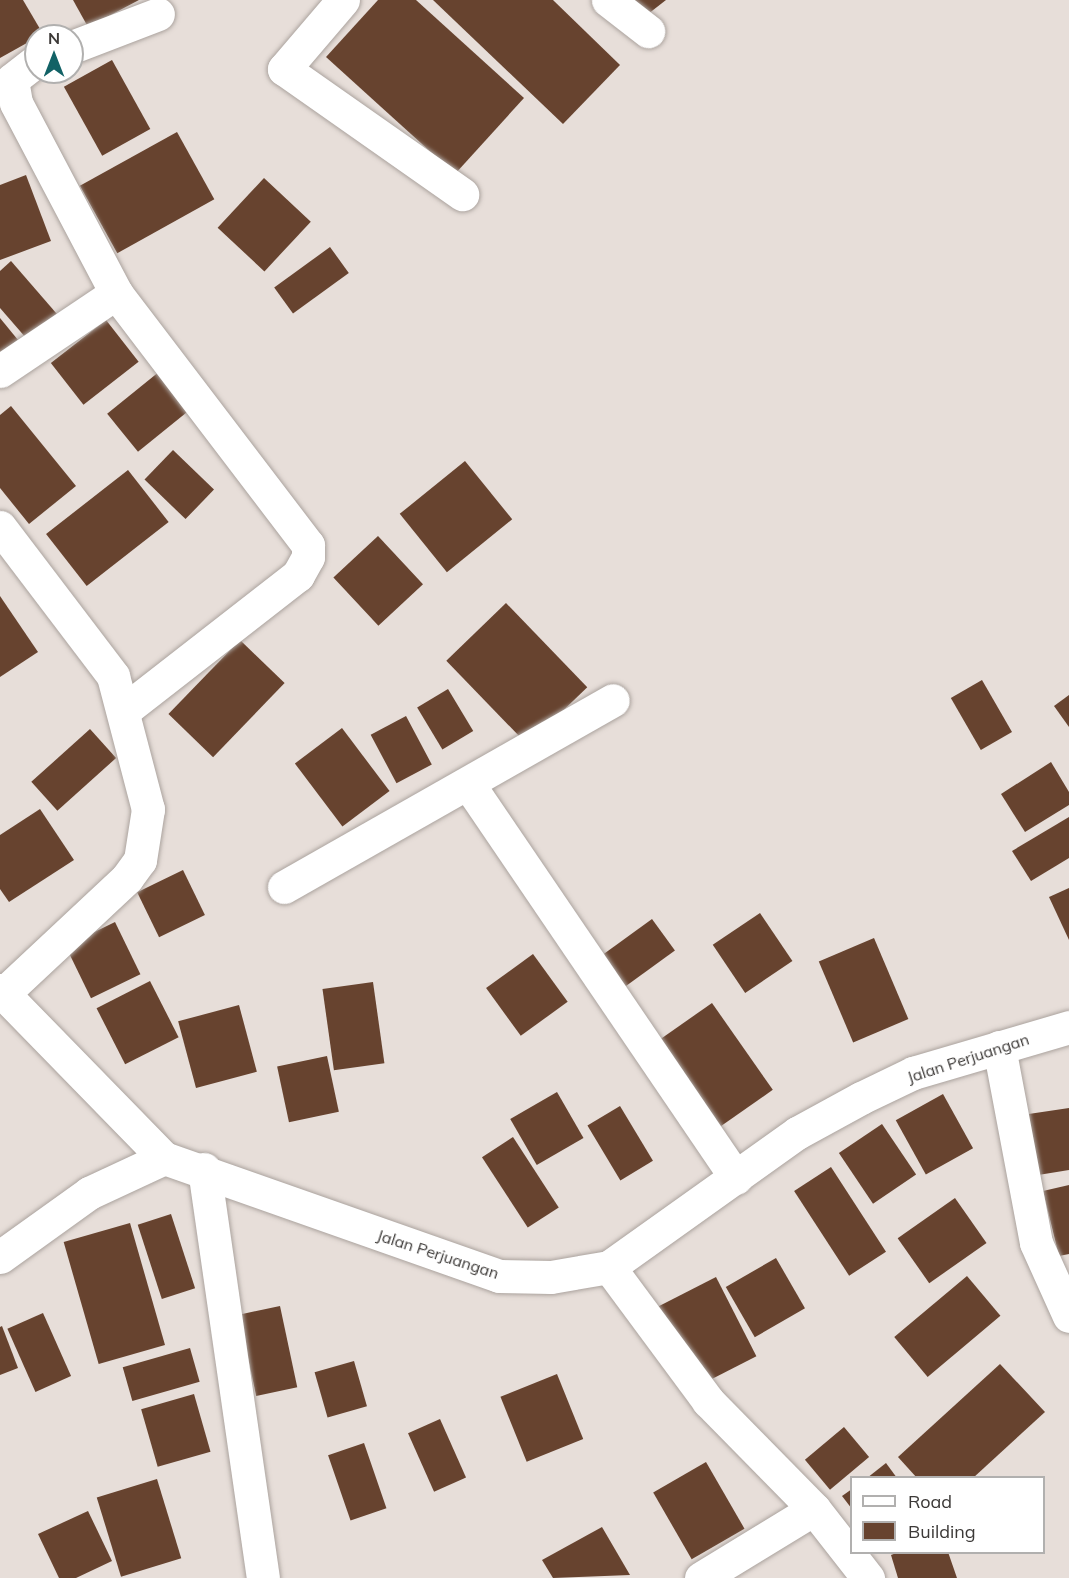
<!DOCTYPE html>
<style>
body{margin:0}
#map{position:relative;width:1069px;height:1578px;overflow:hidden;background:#e7ded9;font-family:Mulish,sans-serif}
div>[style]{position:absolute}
.building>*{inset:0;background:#67432f;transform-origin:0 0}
.roads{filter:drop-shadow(0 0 2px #aba39e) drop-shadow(0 0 2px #aba39e)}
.minor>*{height:33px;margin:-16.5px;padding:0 16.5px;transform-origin:16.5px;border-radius:16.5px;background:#fff}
span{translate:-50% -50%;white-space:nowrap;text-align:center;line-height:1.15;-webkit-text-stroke:6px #fff;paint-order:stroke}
.street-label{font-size:16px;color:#3c3937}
.legend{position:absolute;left:850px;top:1476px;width:195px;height:78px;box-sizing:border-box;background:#fff;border:2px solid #b1b0af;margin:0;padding:8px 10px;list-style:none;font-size:18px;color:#3c3937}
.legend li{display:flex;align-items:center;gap:12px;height:30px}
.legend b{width:30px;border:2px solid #b1b0af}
.north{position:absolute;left:24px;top:24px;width:60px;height:60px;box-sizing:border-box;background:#fff;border:2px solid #b1b0af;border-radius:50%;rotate:0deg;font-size:16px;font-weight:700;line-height:24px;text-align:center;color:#3c3937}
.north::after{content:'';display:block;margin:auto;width:21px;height:27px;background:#126266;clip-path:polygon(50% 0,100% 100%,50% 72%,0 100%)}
</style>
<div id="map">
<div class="building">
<div style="clip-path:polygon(0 0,23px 0,43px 34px,0 58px)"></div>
<div style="clip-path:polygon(73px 0,139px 0,88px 27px)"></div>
<div style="clip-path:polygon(378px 0,416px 0,524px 98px,455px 174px,326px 57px)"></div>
<div style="clip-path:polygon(433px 0,553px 0,620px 65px,563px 124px)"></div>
<div style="clip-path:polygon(622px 0,666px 0,639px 21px)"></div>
<div style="left:112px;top:60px;width:79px;height:55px;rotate:61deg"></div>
<div style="left:177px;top:132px;width:77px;height:111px;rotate:61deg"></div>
<div style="clip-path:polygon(26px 175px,51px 241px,0 260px,0 185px)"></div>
<div style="left:264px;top:178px;width:64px;height:68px;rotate:43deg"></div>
<div style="left:330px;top:247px;width:32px;height:69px;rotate:54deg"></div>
<div style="clip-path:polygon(11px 261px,63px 321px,33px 346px,0 308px,0 271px)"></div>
<div style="clip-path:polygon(0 318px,18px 340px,0 354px)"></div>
<div style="left:106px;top:320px;width:53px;height:70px;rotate:52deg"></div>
<div style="left:160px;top:371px;width:49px;height:68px;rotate:51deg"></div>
<div style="clip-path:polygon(11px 406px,76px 486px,29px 524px,0 488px,0 415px)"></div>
<div style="left:173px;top:450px;width:57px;height:41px;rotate:44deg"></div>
<div style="left:465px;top:461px;width:75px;height:84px;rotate:51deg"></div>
<div style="left:128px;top:470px;width:66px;height:104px;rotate:52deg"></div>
<div style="left:378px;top:536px;width:66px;height:61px;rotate:47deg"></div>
<div style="clip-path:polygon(0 596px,38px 652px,0 677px)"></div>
<div style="left:506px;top:603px;width:117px;height:83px;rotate:46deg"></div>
<div style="left:240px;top:640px;width:62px;height:103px;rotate:44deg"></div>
<div style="left:982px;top:680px;width:60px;height:36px;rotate:60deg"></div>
<div style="left:448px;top:689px;width:49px;height:36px;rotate:59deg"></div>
<div style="clip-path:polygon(1069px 695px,1069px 727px,1054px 706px)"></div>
<div style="left:406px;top:716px;width:55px;height:40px;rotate:62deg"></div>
<div style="left:342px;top:728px;width:79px;height:59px;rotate:53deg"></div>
<div style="left:90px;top:729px;width:39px;height:79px;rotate:48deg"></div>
<div style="clip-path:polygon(1051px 762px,1069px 792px,1069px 805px,1025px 832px,1001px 794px)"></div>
<div style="clip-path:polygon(40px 809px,74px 860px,9px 902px,0 889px,0 835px)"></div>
<div style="clip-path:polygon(1069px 817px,1069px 858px,1031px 881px,1012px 851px)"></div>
<div style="left:183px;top:870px;width:50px;height:51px;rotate:64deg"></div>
<div style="clip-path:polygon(1069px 888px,1069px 940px,1049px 897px)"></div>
<div style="left:760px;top:913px;width:58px;height:57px;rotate:56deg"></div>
<div style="left:652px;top:919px;width:39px;height:69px;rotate:54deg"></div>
<div style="left:115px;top:922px;width:58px;height:55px;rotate:64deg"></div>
<div style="left:874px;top:938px;width:88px;height:60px;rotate:67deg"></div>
<div style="left:533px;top:954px;width:59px;height:58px;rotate:54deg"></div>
<div style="left:150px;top:981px;width:63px;height:60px;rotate:63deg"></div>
<div style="left:373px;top:982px;width:82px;height:51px;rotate:82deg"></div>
<div style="left:712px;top:1003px;width:106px;height:74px;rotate:55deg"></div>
<div style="left:239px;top:1005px;width:69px;height:63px;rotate:75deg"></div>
<div style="left:327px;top:1056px;width:57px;height:51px;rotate:78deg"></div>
<div style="left:557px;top:1092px;width:53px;height:54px;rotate:60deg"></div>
<div style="left:943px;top:1094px;width:62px;height:54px;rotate:61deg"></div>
<div style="left:620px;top:1106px;width:64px;height:38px;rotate:59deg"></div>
<div style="clip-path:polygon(1069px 1108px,1069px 1170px,1032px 1176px,1022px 1115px)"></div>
<div style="left:882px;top:1124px;width:61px;height:52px;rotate:56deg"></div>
<div style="left:513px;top:1137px;width:84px;height:37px;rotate:57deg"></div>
<div style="left:831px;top:1167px;width:101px;height:44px;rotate:57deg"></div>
<div style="clip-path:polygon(1069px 1185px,1069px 1254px,1059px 1256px,1043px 1191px)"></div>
<div style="left:955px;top:1198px;width:55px;height:70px;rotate:55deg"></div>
<div style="left:171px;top:1214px;width:78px;height:35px;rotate:72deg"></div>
<div style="left:130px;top:1223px;width:127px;height:69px;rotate:74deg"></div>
<div style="left:776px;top:1258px;width:58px;height:58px;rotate:60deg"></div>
<div style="left:967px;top:1276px;width:52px;height:95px;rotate:50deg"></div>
<div style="left:716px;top:1277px;width:89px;height:67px;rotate:63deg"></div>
<div style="left:280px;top:1306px;width:83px;height:42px;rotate:78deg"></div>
<div style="left:43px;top:1313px;width:69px;height:39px;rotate:66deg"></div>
<div style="clip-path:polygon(2px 1326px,18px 1368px,0 1375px,0 1327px)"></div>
<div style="left:190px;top:1348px;width:35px;height:70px;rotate:74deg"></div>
<div style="left:354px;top:1361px;width:47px;height:41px;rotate:74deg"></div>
<div style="clip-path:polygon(1000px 1364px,1045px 1412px,973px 1478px,917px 1478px,898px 1457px)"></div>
<div style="left:557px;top:1374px;width:70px;height:61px;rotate:68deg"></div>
<div style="left:194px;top:1394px;width:60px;height:55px;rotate:74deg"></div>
<div style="left:440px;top:1419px;width:64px;height:35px;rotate:66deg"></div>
<div style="left:844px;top:1427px;width:39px;height:51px;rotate:50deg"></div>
<div style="left:364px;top:1443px;width:69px;height:38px;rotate:71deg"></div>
<div style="left:706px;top:1462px;width:77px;height:61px;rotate:60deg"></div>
<div style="clip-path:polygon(886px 1463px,897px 1478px,867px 1478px)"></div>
<div style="left:157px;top:1479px;width:83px;height:63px;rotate:73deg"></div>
<div style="clip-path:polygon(852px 1489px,852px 1509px,842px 1496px)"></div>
<div style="clip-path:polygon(88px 1511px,112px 1561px,76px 1578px,59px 1578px,38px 1534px)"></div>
<div style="clip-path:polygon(602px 1527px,630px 1575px,553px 1578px,542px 1560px)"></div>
<div style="clip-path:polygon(899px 1552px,948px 1552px,957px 1578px,898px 1578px,891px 1555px)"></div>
</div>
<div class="roads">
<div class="minor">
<div style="left:343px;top:0;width:91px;rotate:130.5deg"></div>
<div style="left:284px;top:69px;width:218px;rotate:35.1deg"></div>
<div style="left:608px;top:0;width:51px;rotate:37.8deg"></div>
<div style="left:72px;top:47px;width:92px;rotate:-21deg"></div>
<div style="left:36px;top:61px;width:31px;rotate:142deg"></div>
<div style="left:12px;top:80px;width:23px;rotate:80deg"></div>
<div style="left:16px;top:103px;width:215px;rotate:62.2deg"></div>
<div style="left:116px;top:293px;width:317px;rotate:52.7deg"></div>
<div style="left:308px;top:545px;width:12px;rotate:90deg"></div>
<div style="left:308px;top:557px;width:21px;rotate:119deg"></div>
<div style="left:298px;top:575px;width:218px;rotate:142.1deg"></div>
<div style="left:0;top:371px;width:140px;rotate:-33.9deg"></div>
<div style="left:0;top:527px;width:187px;rotate:52.8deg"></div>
<div style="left:113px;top:676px;width:138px;rotate:75.3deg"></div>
<div style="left:148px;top:809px;width:52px;rotate:98.9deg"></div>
<div style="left:140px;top:860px;width:22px;rotate:126deg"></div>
<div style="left:127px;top:878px;width:168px;rotate:136.9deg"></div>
<div style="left:469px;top:785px;width:475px;rotate:55.8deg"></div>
<div style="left:284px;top:887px;width:378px;rotate:-29.6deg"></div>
<div style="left:0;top:990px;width:235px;rotate:45.7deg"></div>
<div style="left:999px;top:1047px;width:199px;rotate:79.3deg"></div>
<div style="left:1036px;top:1243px;width:80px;rotate:65.7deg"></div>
<div style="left:204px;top:1169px;width:413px;rotate:81.8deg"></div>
<div style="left:0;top:1257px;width:110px;rotate:-35.7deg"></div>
<div style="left:89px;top:1193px;width:83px;rotate:-25deg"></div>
<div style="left:164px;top:1158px;width:355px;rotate:19.4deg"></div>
<div style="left:499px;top:1276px;width:52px;rotate:1.1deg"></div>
<div style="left:551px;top:1277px;width:59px;rotate:-9.8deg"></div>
<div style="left:609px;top:1267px;width:231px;rotate:-35.5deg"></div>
<div style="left:797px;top:1133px;width:73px;rotate:-28.7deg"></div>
<div style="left:861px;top:1098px;width:58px;rotate:-25.7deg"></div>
<div style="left:913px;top:1073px;width:163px;rotate:-16.4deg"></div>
<div style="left:609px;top:1267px;width:167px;rotate:53.5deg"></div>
<div style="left:708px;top:1401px;width:151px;rotate:45.5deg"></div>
<div style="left:814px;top:1509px;width:88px;rotate:52deg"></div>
<div style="left:701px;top:1578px;width:132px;rotate:-31.4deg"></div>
</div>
</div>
<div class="street-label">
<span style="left:968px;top:1058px;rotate:-18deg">Jalan Perjuangan</span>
<span style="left:438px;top:1254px;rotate:18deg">Jalan Perjuangan</span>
</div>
<ul class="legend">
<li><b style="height:8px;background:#fff"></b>Road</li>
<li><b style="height:16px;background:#67432f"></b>Building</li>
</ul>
<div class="north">N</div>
</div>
